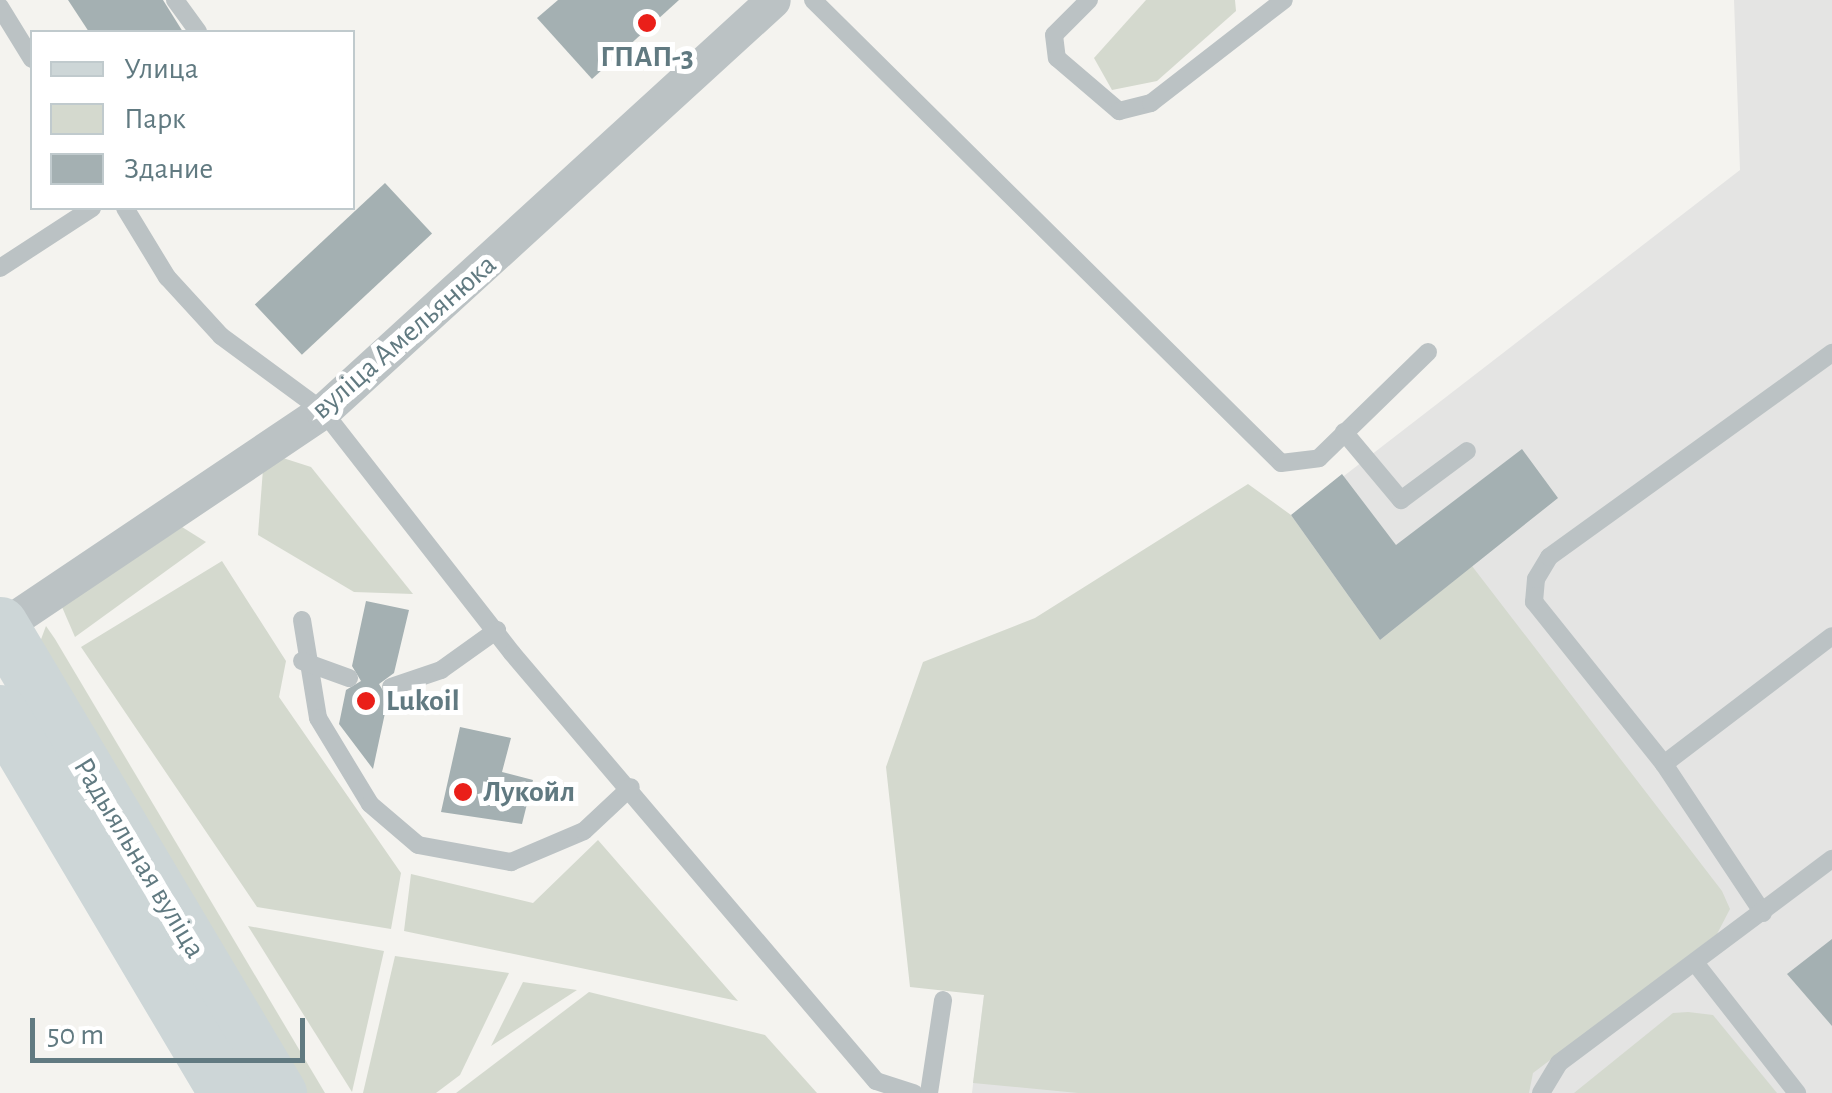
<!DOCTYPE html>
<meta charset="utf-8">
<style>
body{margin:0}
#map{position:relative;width:1832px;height:1093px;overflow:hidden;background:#f4f3ef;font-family:"Alegreya Sans",sans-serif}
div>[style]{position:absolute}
.built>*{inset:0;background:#e4e4e3}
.green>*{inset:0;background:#d4d9ce}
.building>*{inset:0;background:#a4b0b2;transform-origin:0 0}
.service>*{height:18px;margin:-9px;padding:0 9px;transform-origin:9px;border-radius:9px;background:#bbc2c4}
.minor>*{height:35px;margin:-17.5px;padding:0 17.5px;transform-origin:17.5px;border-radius:17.5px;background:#bbc2c4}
.primary>*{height:55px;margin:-27.5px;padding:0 27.5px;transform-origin:27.5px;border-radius:27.5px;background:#cdd6d7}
.dots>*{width:28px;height:28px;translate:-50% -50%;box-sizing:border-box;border:5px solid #fff;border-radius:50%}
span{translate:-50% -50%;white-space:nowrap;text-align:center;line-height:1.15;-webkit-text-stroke:10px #fff;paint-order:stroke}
.poi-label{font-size:30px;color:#617a81;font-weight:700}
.left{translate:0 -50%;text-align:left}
.street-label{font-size:30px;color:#617a81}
.legend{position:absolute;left:30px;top:30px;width:325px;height:180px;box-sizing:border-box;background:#fff;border:2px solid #c0cacd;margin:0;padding:12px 18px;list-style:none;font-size:30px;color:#617a81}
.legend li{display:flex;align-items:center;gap:20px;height:50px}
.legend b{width:50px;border:2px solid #c0cacd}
.scale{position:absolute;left:30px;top:1018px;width:275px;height:45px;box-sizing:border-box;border:5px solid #617a81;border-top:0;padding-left:12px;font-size:30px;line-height:35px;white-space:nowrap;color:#617a81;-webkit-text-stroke:8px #fff;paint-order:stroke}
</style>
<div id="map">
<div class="built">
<div style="clip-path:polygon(1734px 0,1832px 0,1832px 1093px,972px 1093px,999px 875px,1072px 686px,1740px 170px)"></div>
</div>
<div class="green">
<div style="clip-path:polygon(1146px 0,1235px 0,1236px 11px,1157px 81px,1112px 90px,1094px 58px)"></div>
<div style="clip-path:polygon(283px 458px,311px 467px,413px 594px,354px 592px,258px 535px,263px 469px)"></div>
<div style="clip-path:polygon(1248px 484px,1291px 515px,1380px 640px,1472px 566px,1722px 891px,1730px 909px,1717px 934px,1533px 1073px,1529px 1093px,1078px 1093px,973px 1083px,984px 995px,910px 987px,886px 767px,923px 662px,1035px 618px)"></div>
<div style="clip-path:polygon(182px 527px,206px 542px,75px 637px,62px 607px)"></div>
<div style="clip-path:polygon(222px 561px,286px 661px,279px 697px,401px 873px,391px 929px,257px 907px,81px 647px)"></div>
<div style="clip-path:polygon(46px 626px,55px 639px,325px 1093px,305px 1093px,40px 642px)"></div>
<div style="clip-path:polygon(598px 840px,738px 1001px,404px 931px,411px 874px,533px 903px)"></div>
<div style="clip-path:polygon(248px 926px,384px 951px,352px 1092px)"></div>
<div style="clip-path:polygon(395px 956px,509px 973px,460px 1075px,436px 1093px,363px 1093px)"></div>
<div style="clip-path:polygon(523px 982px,577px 990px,491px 1046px)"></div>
<div style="clip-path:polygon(589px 992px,765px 1035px,817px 1093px,456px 1093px)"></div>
<div style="clip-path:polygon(1688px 1012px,1713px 1015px,1777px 1093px,1574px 1093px,1673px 1013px)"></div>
</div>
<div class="building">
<div style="clip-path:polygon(68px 0,163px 0,183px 32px,89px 32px)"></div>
<div style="clip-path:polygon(558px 0,679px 0,592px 79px,537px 18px)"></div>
<div style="left:385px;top:183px;width:69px;height:178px;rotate:47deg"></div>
<div style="clip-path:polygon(1522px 449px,1558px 498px,1380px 640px,1291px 515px,1342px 474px,1396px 545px)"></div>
<div style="clip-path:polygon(366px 601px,409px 610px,394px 673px,379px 684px,388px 699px,373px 769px,339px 724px,346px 690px,361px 681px,352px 666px)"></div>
<div style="clip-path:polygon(460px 727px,511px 738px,502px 772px,533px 780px,522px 824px,441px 812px)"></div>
<div style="clip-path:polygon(1832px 939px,1832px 1026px,1787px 974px)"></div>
</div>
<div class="service">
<div style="left:175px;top:0;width:39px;rotate:54deg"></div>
<div style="left:813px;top:0;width:658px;rotate:44.69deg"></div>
<div style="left:1281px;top:463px;width:38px;rotate:-7deg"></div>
<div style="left:1319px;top:458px;width:152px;rotate:-44.2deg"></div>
<div style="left:1089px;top:0;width:49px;rotate:135deg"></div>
<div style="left:1054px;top:35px;width:23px;rotate:83deg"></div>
<div style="left:1057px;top:58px;width:82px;rotate:40.5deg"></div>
<div style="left:1119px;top:111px;width:33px;rotate:-14deg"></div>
<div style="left:1151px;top:103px;width:168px;rotate:-37.8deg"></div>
<div style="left:0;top:7px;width:61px;rotate:58.4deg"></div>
<div style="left:125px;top:208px;width:81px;rotate:58.7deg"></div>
<div style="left:167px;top:277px;width:80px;rotate:47.5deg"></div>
<div style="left:221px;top:336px;width:127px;rotate:36.3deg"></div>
<div style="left:323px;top:411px;width:307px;rotate:52deg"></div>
<div style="left:512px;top:653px;width:562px;rotate:49.62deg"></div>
<div style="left:876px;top:1081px;width:40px;rotate:18deg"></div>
<div style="left:0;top:268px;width:110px;rotate:-33.1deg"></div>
<div style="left:1344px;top:432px;width:89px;rotate:50deg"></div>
<div style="left:1401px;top:500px;width:82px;rotate:-36.6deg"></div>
<div style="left:302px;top:620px;width:99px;rotate:80.7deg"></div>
<div style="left:318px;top:718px;width:100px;rotate:58.8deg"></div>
<div style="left:370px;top:804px;width:63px;rotate:40.5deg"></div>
<div style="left:418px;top:845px;width:95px;rotate:10.4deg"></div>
<div style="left:511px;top:862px;width:79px;rotate:-23deg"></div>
<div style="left:584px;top:831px;width:64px;rotate:-43.1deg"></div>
<div style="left:302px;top:661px;width:50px;rotate:19.9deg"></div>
<div style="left:391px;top:687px;width:53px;rotate:-18.8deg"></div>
<div style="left:441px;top:670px;width:69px;rotate:-35.5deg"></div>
<div style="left:1664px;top:764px;width:211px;rotate:-37.3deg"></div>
<div style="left:1763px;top:913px;width:179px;rotate:-123.6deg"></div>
<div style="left:1664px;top:764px;width:208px;rotate:-128.7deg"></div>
<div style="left:1534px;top:602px;width:23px;rotate:-85deg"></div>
<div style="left:1536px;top:579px;width:26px;rotate:-59deg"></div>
<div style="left:1549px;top:557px;width:349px;rotate:-35.8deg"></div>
<div style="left:1696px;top:964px;width:164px;rotate:51.9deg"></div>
<div style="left:929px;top:1093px;width:94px;rotate:-81.4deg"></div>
<div style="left:1541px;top:1093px;width:35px;rotate:-59deg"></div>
<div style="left:1559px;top:1063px;width:341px;rotate:-36.8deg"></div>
</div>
<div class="minor">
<div style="left:0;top:628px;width:389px;rotate:-33.9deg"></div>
<div style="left:323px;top:411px;width:609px;rotate:-42.41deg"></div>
</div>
<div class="primary">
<div style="left:0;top:624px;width:546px;rotate:59.25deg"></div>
<div style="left:0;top:712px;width:443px;rotate:59.3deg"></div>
</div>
<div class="dots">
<div style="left:647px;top:23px;background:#ea1f19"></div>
<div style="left:366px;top:701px;background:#ea1f19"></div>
<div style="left:463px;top:792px;background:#ea1f19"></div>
</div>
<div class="poi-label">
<span style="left:647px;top:57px">ГПАП-3</span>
<span class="left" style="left:386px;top:701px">Lukoil</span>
<span class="left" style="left:483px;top:792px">Лукойл</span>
</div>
<div class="street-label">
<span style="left:404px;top:337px;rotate:-41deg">вуліца Амельянюка</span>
<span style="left:139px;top:858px;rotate:59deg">Радыяльная вуліца</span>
</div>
<ul class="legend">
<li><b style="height:12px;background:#cdd6d7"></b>Улица</li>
<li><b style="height:28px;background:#d4d9ce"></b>Парк</li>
<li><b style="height:28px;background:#a4b0b2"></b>Здание</li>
</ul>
<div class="scale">50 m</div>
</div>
